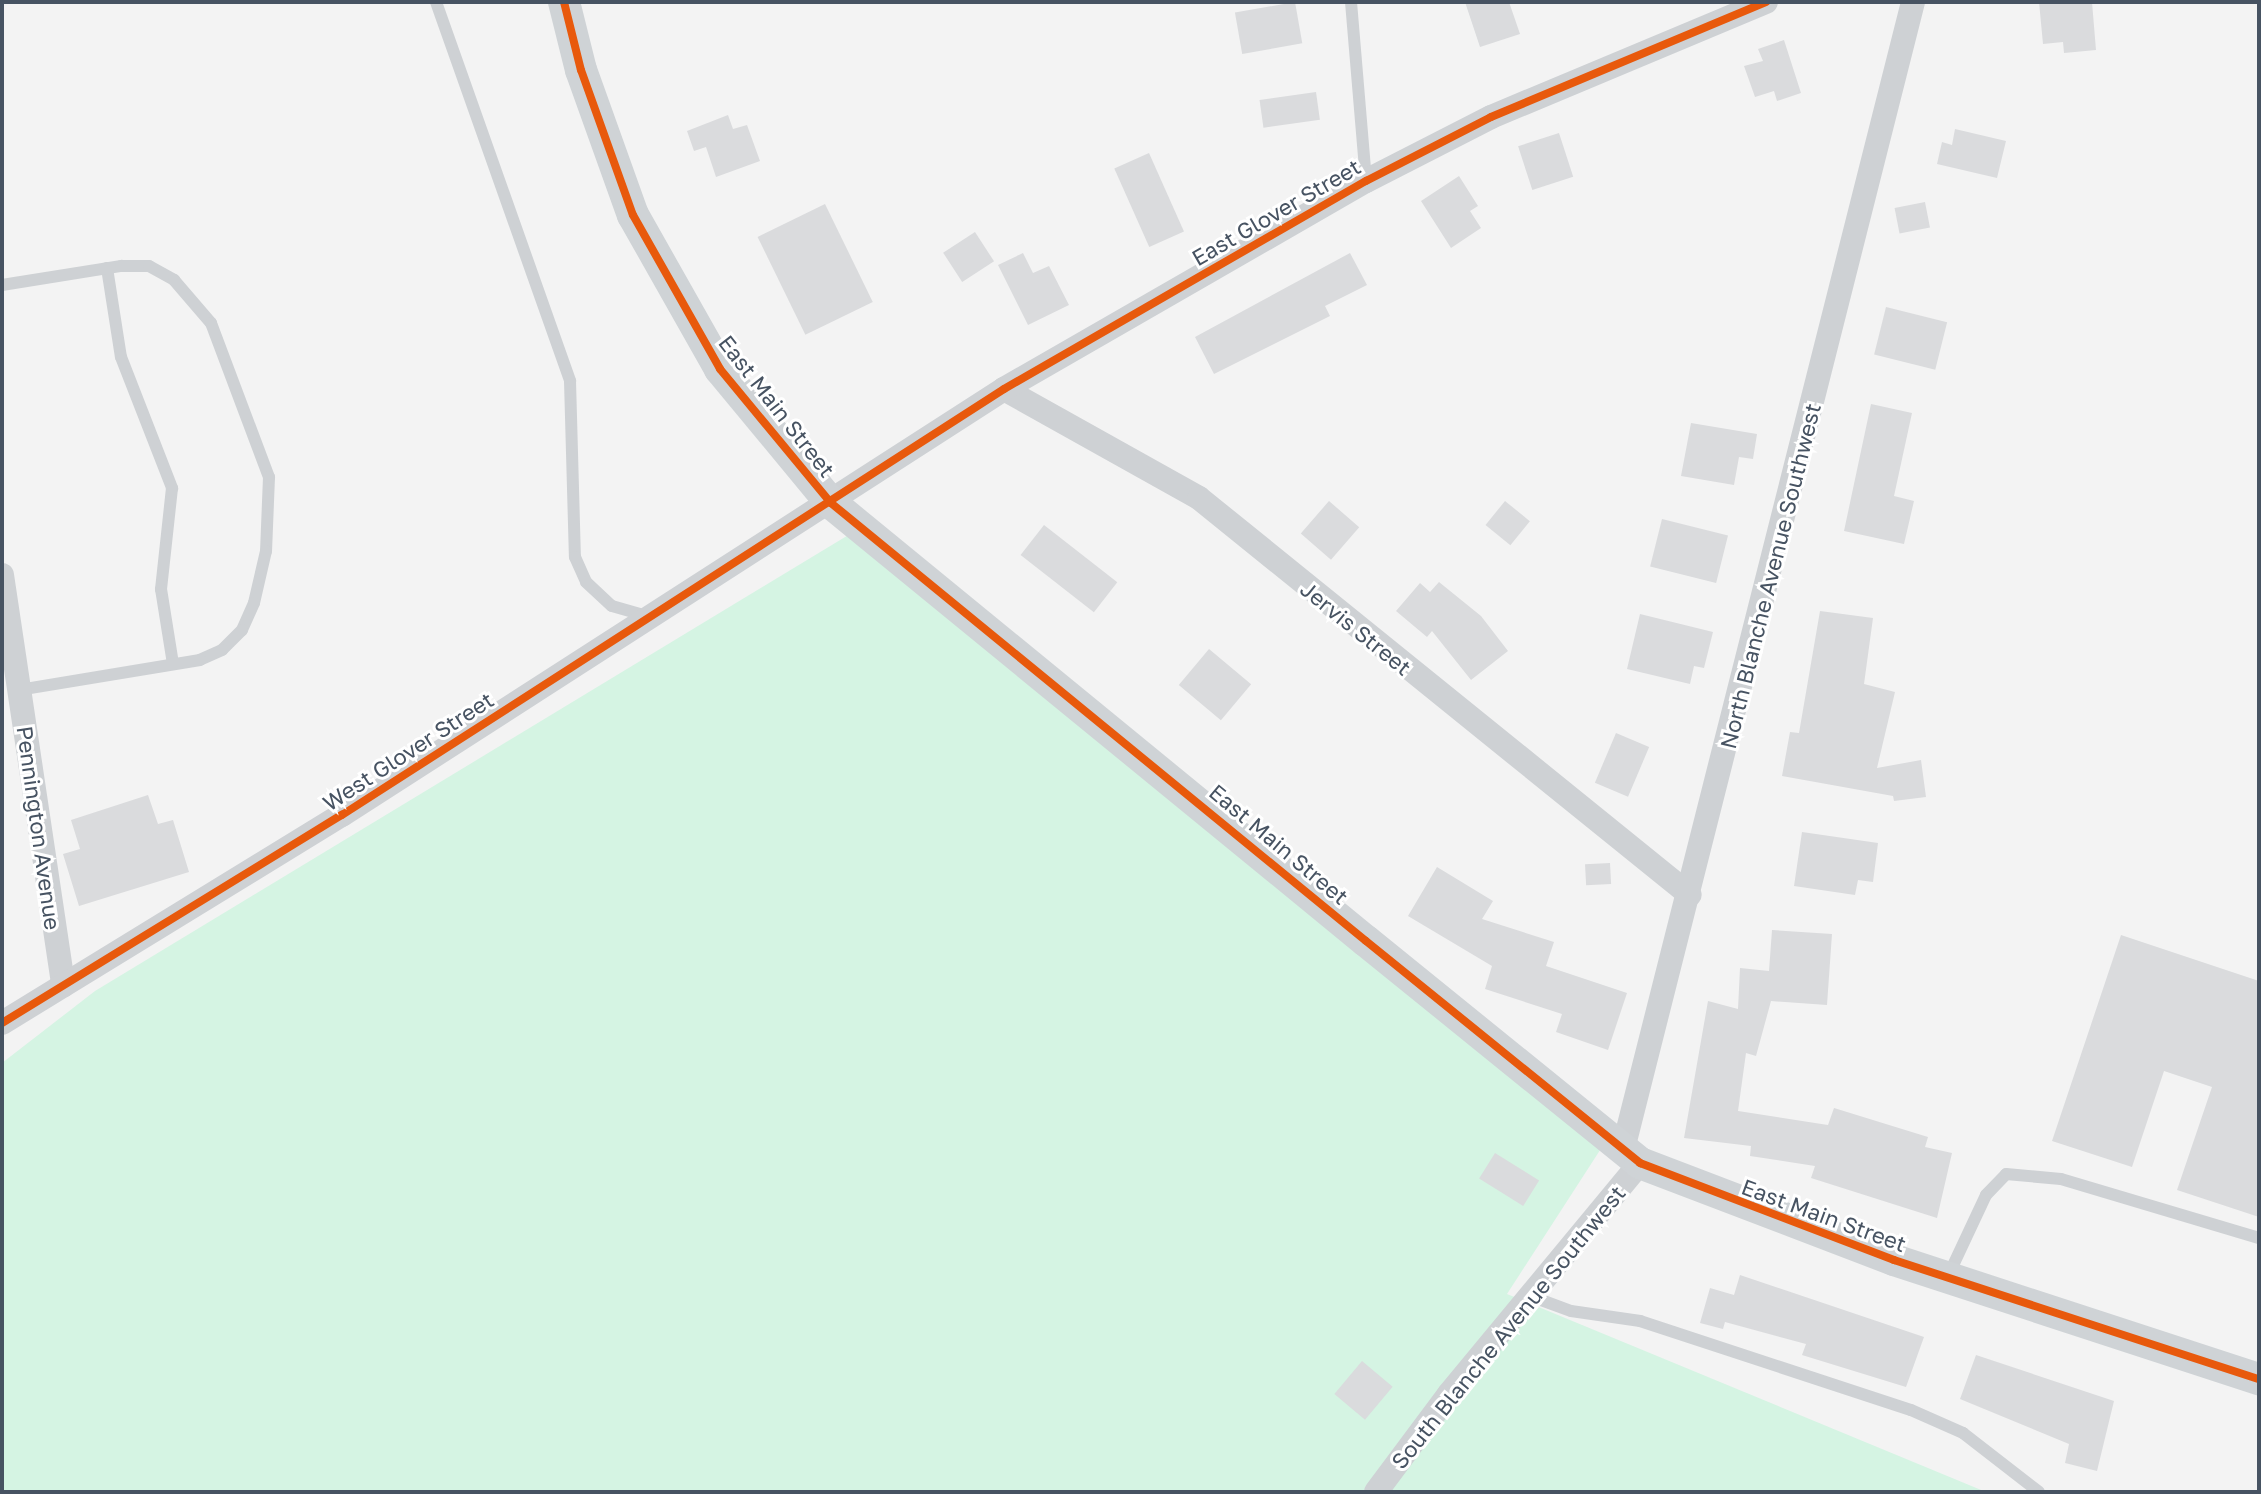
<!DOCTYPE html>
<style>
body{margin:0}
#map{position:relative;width:2261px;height:1494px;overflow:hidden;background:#f3f3f3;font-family:"Golos Text",sans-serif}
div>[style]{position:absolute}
.green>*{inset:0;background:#d5f4e3}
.building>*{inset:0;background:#dadbdd;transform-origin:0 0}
.service>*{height:12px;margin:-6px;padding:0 6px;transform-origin:6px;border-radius:6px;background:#ced1d4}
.minor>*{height:24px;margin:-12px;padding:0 12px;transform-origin:12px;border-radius:12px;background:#ced1d4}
.secondary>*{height:32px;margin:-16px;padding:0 16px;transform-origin:16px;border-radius:16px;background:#cfd3d6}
.cycleway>*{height:8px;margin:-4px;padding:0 4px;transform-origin:4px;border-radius:4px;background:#e8590c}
span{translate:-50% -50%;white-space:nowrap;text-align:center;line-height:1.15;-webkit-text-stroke:6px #fff;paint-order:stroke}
.street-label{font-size:22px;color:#475362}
.frame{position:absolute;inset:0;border:4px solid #475362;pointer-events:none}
</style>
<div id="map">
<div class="green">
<div style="clip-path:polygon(855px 531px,1604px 1144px,1507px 1294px,1986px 1492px,2px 1492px,2px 1063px,95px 991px)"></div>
</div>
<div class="building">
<div style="left:1295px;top:2px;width:42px;height:61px;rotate:80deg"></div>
<div style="clip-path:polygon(1465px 2px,1509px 2px,1520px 34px,1480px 47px)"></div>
<div style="clip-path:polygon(2039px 2px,2092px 2px,2096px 50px,2064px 53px,2063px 42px,2043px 44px)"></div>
<div style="clip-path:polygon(1784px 40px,1801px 93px,1777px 101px,1774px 91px,1755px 97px,1744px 66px,1763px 61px,1758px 49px)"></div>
<div style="left:1316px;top:92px;width:28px;height:57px;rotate:82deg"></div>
<div style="clip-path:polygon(728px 115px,733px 129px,747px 125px,760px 161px,716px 177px,706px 147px,694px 151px,687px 131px)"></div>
<div style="clip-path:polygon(1955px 129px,2006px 141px,1997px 178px,1937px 164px,1942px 142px,1952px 145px)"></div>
<div style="left:1559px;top:133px;width:46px;height:43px;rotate:72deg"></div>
<div style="left:1149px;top:153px;width:86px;height:38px;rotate:66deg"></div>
<div style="clip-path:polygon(1459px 176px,1478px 206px,1470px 211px,1481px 228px,1451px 248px,1421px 201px)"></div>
<div style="left:1925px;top:202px;width:26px;height:31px;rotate:79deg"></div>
<div style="left:825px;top:204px;width:109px;height:75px;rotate:64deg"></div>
<div style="left:975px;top:232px;width:35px;height:38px;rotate:57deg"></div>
<div style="clip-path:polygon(1023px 253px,1033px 273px,1049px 266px,1069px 305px,1028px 325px,998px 265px)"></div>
<div style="clip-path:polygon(1350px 253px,1367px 285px,1325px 306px,1330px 316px,1214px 374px,1195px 337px)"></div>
<div style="left:1886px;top:307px;width:63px;height:49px;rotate:14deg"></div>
<div style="clip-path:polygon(1871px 404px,1912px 413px,1894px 496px,1914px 501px,1904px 544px,1844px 531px)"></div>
<div style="clip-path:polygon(1691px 423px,1757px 434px,1753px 459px,1739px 457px,1734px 485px,1681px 476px)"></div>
<div style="left:1329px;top:501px;width:40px;height:43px;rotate:41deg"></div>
<div style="left:1505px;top:501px;width:32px;height:31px;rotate:39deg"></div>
<div style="left:1662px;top:519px;width:68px;height:49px;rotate:14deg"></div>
<div style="left:1044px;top:525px;width:93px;height:38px;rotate:38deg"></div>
<div style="clip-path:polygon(1439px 582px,1481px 616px,1508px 651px,1471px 680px,1432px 631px,1427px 637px,1396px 611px,1420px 583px,1430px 592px)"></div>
<div style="clip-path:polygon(1820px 611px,1873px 618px,1864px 684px,1895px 692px,1877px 768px,1921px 760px,1926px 797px,1894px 801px,1893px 796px,1782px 776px,1790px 732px,1799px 733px)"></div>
<div style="clip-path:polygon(1640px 614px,1713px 632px,1704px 668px,1694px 666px,1690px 684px,1627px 669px)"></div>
<div style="left:1209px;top:649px;width:55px;height:47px;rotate:40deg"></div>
<div style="left:1616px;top:733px;width:36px;height:54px;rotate:23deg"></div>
<div style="clip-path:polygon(148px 795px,158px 824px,173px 820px,189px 872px,79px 906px,63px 854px,80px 849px,71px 820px)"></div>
<div style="clip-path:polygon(1802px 832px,1878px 843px,1873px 882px,1858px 880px,1855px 895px,1794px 886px)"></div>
<div style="left:1610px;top:863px;width:21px;height:25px;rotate:87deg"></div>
<div style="clip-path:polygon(1437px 867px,1493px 901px,1482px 919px,1554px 942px,1546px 966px,1627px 993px,1608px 1050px,1556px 1032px,1562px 1014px,1485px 989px,1492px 966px,1408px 916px)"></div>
<div style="clip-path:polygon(1772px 930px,1832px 934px,1827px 1005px,1771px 1001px,1756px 1056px,1746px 1053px,1738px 1111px,1828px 1125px,1834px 1108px,1928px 1137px,1925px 1147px,1952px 1153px,1937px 1218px,1811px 1178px,1815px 1166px,1750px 1156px,1751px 1146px,1684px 1138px,1708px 1001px,1738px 1009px,1740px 968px,1769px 971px)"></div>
<div style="clip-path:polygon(2121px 935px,2259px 981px,2259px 1217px,2177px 1190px,2212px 1087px,2164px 1071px,2132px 1167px,2052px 1141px)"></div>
<div style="left:1495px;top:1153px;width:52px;height:30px;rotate:32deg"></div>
<div style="clip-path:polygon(1740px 1275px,1924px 1337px,1906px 1387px,1802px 1355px,1806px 1344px,1725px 1322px,1723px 1329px,1700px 1323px,1710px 1288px,1734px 1295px)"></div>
<div style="clip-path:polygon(1976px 1355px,2114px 1401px,2097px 1471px,2065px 1463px,2069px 1444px,1960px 1399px)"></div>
<div style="left:1362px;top:1361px;width:40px;height:43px;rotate:40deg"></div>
</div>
<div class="service">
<div style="left:436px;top:2px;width:402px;rotate:70.5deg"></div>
<div style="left:570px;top:381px;width:176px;rotate:88.4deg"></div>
<div style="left:575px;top:557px;width:27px;rotate:66deg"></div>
<div style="left:586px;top:582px;width:35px;rotate:43deg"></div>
<div style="left:612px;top:606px;width:40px;rotate:16deg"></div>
<div style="left:1351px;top:2px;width:180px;rotate:85.2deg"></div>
<div style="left:107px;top:268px;width:90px;rotate:81.1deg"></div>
<div style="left:121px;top:357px;width:141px;rotate:68.7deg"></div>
<div style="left:172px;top:488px;width:102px;rotate:96.2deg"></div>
<div style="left:161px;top:589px;width:76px;rotate:80.9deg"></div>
<div style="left:2px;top:285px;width:121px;rotate:-9.1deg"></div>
<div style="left:121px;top:266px;width:28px"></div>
<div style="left:149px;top:266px;width:29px;rotate:29deg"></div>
<div style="left:174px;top:280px;width:57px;rotate:49.3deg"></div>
<div style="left:211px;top:323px;width:165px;rotate:69.4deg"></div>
<div style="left:269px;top:477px;width:74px;rotate:92.3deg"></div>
<div style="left:266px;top:551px;width:53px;rotate:103deg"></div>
<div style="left:254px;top:603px;width:30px;rotate:114deg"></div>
<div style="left:242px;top:630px;width:28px;rotate:135deg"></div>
<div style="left:222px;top:650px;width:24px;rotate:156deg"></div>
<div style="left:200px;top:660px;width:183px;rotate:170.6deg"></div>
<div style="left:1949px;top:1274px;width:87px;rotate:-64.9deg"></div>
<div style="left:1986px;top:1195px;width:29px;rotate:-46deg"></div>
<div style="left:2006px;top:1174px;width:55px;rotate:5.2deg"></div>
<div style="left:2061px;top:1179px;width:207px;rotate:16.6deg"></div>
<div style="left:1533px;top:1297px;width:40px;rotate:20.2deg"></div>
<div style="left:1571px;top:1311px;width:70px;rotate:8.2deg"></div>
<div style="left:1640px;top:1321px;width:285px;rotate:18.2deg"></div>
<div style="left:1911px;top:1410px;width:57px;rotate:23.9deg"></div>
<div style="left:1963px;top:1433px;width:96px;rotate:37.8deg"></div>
</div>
<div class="minor">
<div style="left:1004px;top:389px;width:223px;rotate:29.2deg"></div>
<div style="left:1199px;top:498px;width:631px;rotate:38.96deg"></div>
<div style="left:2px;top:575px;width:415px;rotate:81.5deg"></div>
<div style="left:2px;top:1023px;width:399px;rotate:-31.5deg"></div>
<div style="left:342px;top:815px;width:787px;rotate:-32.76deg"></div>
<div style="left:1004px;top:389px;width:418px;rotate:-29.9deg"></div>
<div style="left:1366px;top:181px;width:140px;rotate:-27.1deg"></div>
<div style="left:1491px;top:117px;width:298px;rotate:-22.7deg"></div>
<div style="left:1623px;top:1149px;width:1183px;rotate:-75.81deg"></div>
<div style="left:1376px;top:1492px;width:122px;rotate:-53.3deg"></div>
<div style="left:1449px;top:1394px;width:300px;rotate:-50.4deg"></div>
</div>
<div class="secondary">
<div style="left:564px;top:2px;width:70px;rotate:76deg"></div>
<div style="left:581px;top:70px;width:154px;rotate:70.3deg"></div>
<div style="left:633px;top:215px;width:177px;rotate:60.5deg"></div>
<div style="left:720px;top:369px;width:174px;rotate:50.4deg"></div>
<div style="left:831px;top:503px;width:691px;rotate:39.31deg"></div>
<div style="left:1366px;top:941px;width:353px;rotate:39deg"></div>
<div style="left:1640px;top:1163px;width:272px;rotate:20.9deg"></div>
<div style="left:1894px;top:1260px;width:384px;rotate:18.1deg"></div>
</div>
<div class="cycleway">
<div style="left:564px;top:2px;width:70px;rotate:76deg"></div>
<div style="left:581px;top:70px;width:154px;rotate:70.3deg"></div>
<div style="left:633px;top:215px;width:177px;rotate:60.5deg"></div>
<div style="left:720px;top:369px;width:174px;rotate:50.4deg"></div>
<div style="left:831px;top:503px;width:691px;rotate:39.31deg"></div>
<div style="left:1366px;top:941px;width:353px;rotate:39deg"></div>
<div style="left:1640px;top:1163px;width:272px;rotate:20.9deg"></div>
<div style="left:1894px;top:1260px;width:384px;rotate:18.1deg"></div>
<div style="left:2px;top:1023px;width:399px;rotate:-31.5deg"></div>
<div style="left:342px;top:815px;width:787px;rotate:-32.76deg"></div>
<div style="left:1004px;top:389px;width:418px;rotate:-29.9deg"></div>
<div style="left:1366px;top:181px;width:140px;rotate:-27.1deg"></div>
<div style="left:1491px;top:117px;width:298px;rotate:-22.7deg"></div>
</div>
<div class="street-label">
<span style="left:1276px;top:212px;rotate:-30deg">East Glover Street</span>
<span style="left:777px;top:406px;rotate:52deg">East Main Street</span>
<span style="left:1770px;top:576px;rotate:-76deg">North Blanche Avenue Southwest</span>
<span style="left:1356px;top:628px;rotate:39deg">Jervis Street</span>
<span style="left:408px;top:751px;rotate:-33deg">West Glover Street</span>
<span style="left:39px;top:828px;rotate:82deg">Pennington Avenue</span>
<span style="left:1279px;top:844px;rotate:40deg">East Main Street</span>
<span style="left:1824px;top:1215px;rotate:20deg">East Main Street</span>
<span style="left:1508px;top:1327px;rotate:-51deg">South Blanche Avenue Southwest</span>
</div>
<div class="frame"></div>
</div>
